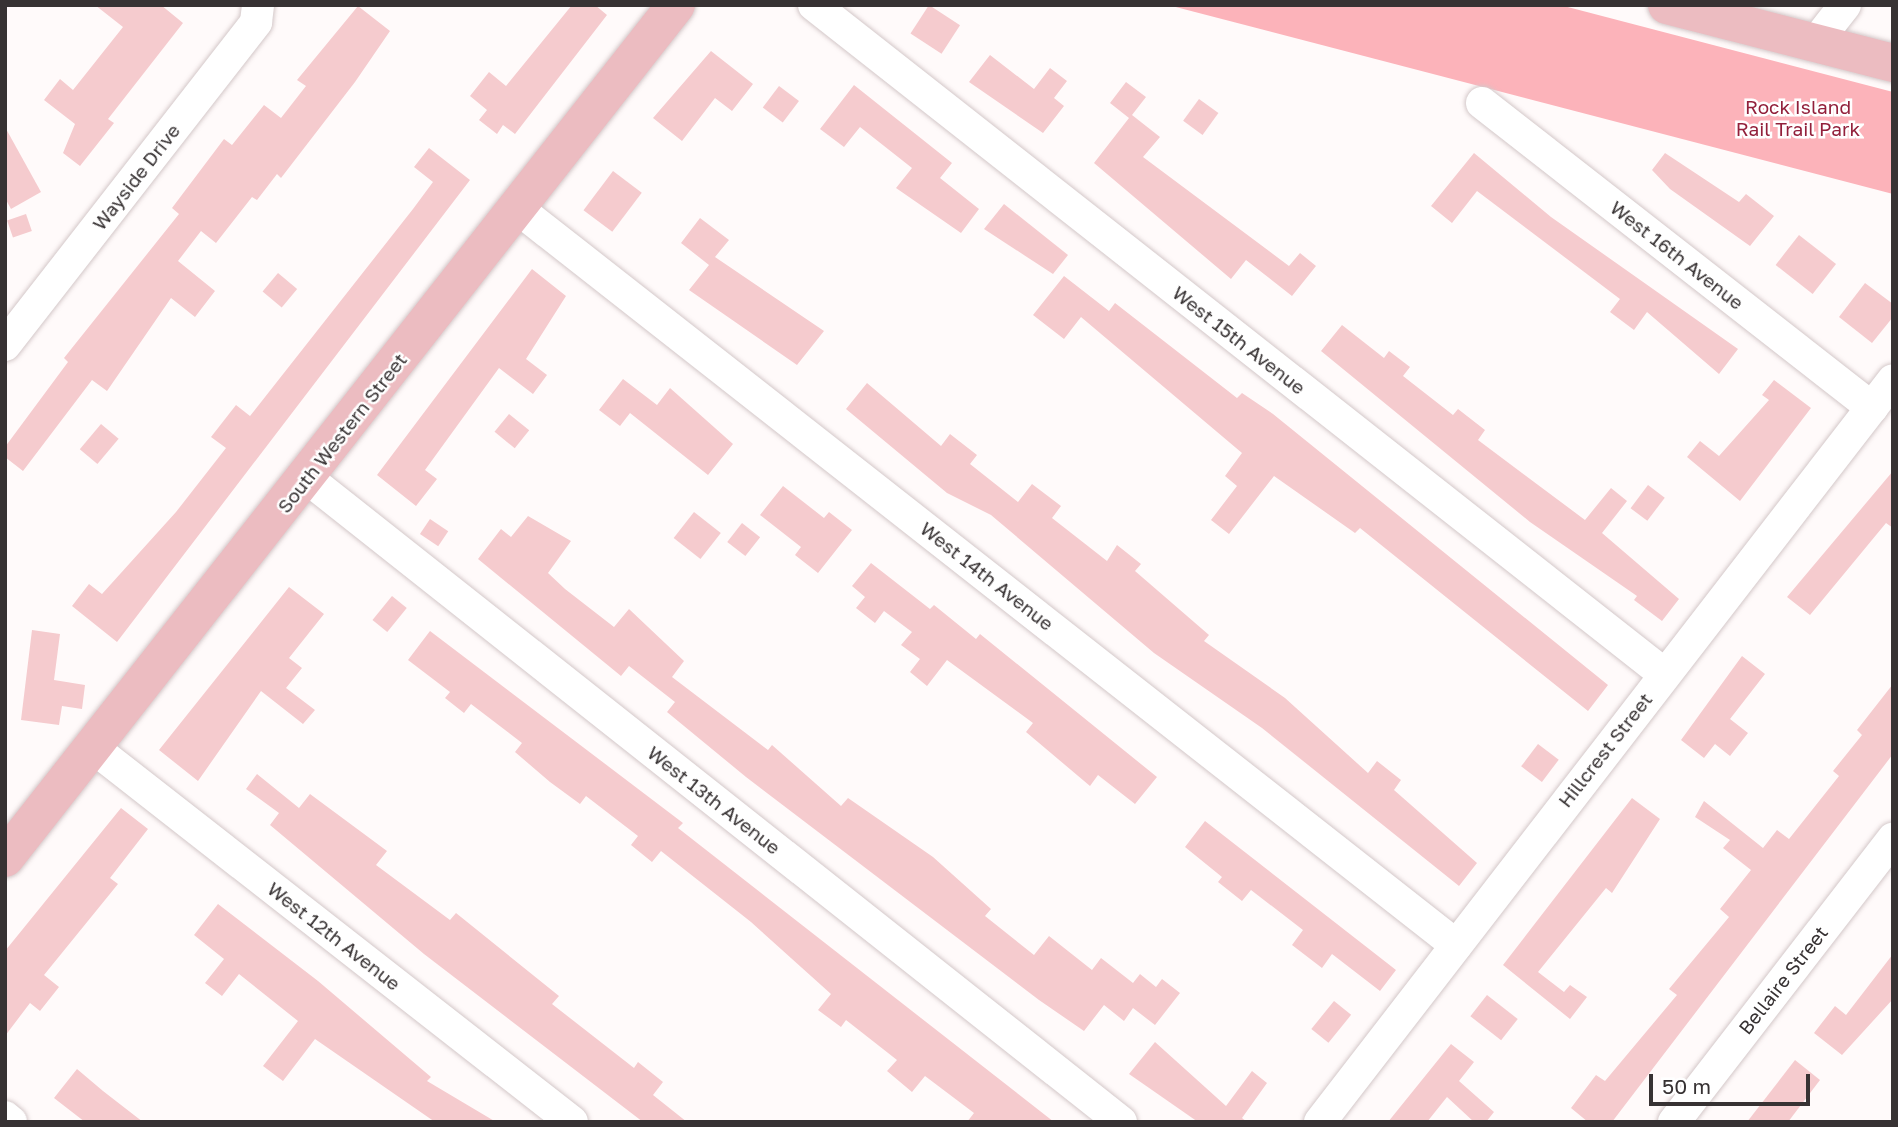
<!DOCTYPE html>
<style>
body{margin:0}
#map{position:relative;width:1898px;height:1127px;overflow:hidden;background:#fffafa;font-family:"Golos Text",sans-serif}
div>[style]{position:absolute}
.green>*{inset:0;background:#fcb3ba}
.building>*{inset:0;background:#f5cbce;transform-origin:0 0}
.roads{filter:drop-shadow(0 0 2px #d4c8c9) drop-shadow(0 0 2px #d4c8c9)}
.minor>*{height:32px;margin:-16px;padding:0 16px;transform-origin:16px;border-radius:16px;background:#fff}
.major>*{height:38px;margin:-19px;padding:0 19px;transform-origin:19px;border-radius:19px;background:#ecbcc1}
span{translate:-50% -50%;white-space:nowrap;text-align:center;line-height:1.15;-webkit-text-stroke:5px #fff;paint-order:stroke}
.park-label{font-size:19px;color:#92203b}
.street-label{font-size:19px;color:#373233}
.frame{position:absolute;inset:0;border:7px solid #373233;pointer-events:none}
.scale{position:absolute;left:1649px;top:1074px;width:161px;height:32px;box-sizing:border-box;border:4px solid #373233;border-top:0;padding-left:9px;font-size:21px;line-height:24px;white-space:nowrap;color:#373233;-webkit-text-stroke:5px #fff;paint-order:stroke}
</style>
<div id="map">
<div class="green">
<div style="clip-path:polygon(1168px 5px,1560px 5px,1893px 92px,1893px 194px)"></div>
</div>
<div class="building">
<div style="clip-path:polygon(95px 5px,161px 5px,183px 23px,108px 119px,114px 123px,80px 166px,63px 153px,75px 124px,44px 100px,60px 79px,73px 90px,123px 27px)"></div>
<div style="clip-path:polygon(572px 5px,595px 5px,607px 15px,515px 134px,503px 125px,497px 134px,479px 120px,487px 110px,470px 96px,489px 72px,506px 86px)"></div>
<div style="left:929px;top:5px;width:37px;height:34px;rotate:33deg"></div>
<div style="clip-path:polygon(358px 6px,390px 31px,355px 82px,281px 178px,277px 174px,257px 200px,252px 197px,216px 243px,201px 231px,178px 261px,215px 291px,195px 317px,171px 298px,107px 391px,92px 380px,23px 471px,5px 457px,5px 447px,68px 362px,64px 358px,179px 214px,172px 208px,224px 139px,232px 145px,264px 105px,281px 118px,306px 86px,297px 80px)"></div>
<div style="clip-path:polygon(711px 51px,753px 84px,732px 111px,715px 98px,682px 141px,653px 118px)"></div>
<div style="clip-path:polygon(990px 55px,1034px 89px,1050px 68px,1067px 81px,1054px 98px,1064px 106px,1043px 133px,969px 82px)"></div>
<div style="clip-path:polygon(1126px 82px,1146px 97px,1132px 115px,1160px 137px,1143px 157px,1289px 266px,1300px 253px,1316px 266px,1292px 296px,1246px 260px,1231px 279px,1094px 163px,1129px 118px,1110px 103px)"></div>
<div style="clip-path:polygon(854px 85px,952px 163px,940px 178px,979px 209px,961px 233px,896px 188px,912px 168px,860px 127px,844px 147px,820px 129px)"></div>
<div style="left:779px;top:86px;width:25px;height:27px;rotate:37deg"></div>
<div style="left:1199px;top:99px;width:24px;height:27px;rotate:36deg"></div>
<div style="clip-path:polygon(5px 127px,41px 192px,11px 209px,5px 198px)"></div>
<div style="clip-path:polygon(429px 148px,470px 180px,117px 642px,72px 606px,89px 584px,102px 594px,176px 512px,226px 448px,211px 437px,236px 405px,250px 416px,413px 209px,433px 182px,414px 167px)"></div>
<div style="clip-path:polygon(1474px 153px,1551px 217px,1738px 349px,1719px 374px,1647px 312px,1634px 330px,1610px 312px,1620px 299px,1477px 191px,1452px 223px,1431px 206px)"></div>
<div style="clip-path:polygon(1665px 153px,1739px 202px,1746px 194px,1774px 216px,1750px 246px,1670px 189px,1652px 170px)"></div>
<div style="left:613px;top:171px;width:36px;height:49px;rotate:37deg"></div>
<div style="clip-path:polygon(1004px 204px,1068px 255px,1053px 274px,984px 229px)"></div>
<div style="left:26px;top:214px;width:18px;height:20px;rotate:71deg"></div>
<div style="clip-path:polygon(700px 218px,729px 240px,715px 257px,824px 331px,797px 365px,689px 290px,709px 265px,681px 243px)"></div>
<div style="left:1799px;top:235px;width:47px;height:38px;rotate:38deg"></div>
<div style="clip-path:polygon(532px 269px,566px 296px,526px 359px,547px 375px,533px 394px,499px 368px,425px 470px,437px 479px,416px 506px,377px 475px)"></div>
<div style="left:278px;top:273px;width:25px;height:24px;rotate:40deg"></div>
<div style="clip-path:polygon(1064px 276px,1109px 311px,1115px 303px,1237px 398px,1242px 393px,1273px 414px,1608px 685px,1588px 711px,1360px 528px,1355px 533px,1274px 476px,1229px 534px,1211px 520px,1237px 486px,1225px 476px,1242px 453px,1081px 317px,1064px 339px,1033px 315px)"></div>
<div style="clip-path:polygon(1865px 283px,1893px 304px,1893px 317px,1872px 343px,1839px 317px)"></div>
<div style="clip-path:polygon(1342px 325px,1384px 358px,1389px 351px,1410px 367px,1403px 376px,1453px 415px,1458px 409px,1485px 430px,1478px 440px,1585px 520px,1611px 488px,1627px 501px,1602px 533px,1679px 599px,1662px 621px,1634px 600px,1637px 596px,1530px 522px,1321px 351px)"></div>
<div style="clip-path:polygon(623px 379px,657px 405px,670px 388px,733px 444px,708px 475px,630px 413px,620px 426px,599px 410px)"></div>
<div style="clip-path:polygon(1774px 380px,1811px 408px,1740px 501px,1687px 457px,1700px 441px,1719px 456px,1769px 400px,1762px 395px)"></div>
<div style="clip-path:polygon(867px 383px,941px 446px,950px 434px,977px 455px,970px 464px,1018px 502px,1032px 484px,1061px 506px,1052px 518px,1107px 561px,1117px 545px,1141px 564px,1135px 571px,1209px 635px,1204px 641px,1285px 698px,1368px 773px,1377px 761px,1401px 780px,1394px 790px,1477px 863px,1459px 886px,1262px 728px,1154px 653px,991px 515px,947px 493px,846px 409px)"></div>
<div style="left:509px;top:414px;width:26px;height:23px;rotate:39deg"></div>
<div style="left:101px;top:424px;width:23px;height:33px;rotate:40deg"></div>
<div style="clip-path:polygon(1893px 471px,1893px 528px,1886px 523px,1810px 615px,1787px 597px)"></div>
<div style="left:1648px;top:485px;width:21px;height:29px;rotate:37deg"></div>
<div style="clip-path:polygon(783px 486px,824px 518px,829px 512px,852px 530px,818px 573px,795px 555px,801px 547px,760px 515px)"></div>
<div style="left:694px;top:512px;width:34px;height:33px;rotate:38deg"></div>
<div style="clip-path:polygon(528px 516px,571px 541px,548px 573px,565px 589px,614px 627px,629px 609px,684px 661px,672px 677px,768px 750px,772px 745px,841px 806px,848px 798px,933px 857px,991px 909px,985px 916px,1034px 955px,1049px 936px,1092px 970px,1101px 958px,1133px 983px,1140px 974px,1156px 987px,1162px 979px,1180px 993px,1155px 1025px,1133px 1008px,1124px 1021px,1104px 1005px,1084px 1031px,1039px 1000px,746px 777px,667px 712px,675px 702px,629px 666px,621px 676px,478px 559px,501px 529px,511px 537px)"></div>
<div style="left:430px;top:519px;width:22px;height:18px;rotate:34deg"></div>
<div style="left:742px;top:523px;width:23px;height:24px;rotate:38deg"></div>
<div style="clip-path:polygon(871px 563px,930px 609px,934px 605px,976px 639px,980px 634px,1157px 777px,1135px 804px,1098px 775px,1090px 786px,1026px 732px,1033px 723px,947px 660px,927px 686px,910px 672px,920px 659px,901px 645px,912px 632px,884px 611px,875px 623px,856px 608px,865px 597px,852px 586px)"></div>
<div style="clip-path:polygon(289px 587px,324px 614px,289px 658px,302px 668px,286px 688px,315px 710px,303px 724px,261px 691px,198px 781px,159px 750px)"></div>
<div style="left:392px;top:596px;width:19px;height:31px;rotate:39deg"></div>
<div style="clip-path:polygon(32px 630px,60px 634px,54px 680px,85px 685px,82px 709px,62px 706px,59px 725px,21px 720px)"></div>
<div style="clip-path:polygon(430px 631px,683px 823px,678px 828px,1054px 1122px,967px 1122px,974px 1113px,925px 1076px,912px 1092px,887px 1071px,897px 1060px,846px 1020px,841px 1027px,818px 1010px,831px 994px,751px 922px,661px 851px,652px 862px,631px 845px,638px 836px,586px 796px,580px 804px,550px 782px,515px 752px,522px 743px,471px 704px,464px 713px,445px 698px,450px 692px,408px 660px)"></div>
<div style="clip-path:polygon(1742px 656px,1765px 674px,1730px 719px,1748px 733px,1730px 756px,1715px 744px,1704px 758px,1681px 740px)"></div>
<div style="clip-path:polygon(1893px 684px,1893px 754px,1612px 1122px,1588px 1122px,1571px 1108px,1596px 1075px,1605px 1081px,1677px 995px,1669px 989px,1729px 917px,1720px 909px,1751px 870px,1723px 848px,1730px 840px,1695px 817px,1704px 801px,1763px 848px,1777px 830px,1789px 839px,1839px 776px,1833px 771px,1862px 735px,1857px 730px)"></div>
<div style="left:1538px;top:744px;width:26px;height:28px;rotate:37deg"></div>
<div style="clip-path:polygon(257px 774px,299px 808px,310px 794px,387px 851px,376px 865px,450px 920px,456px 913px,559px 996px,552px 1004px,634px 1068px,638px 1062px,663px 1082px,653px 1095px,687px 1122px,643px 1122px,424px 954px,270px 825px,279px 813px,246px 789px)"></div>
<div style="clip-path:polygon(1632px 798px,1660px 819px,1612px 893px,1606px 888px,1538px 972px,1564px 992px,1570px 985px,1587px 997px,1570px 1019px,1503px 965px)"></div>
<div style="clip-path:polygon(121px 808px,148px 829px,110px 878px,118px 884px,44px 975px,59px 987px,40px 1011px,30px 1003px,5px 1036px,5px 951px)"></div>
<div style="clip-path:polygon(1205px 821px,1396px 970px,1380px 991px,1332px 954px,1322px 968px,1292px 945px,1303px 930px,1251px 890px,1242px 901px,1218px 882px,1222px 877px,1185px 847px)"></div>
<div style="clip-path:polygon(218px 904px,318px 981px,431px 1077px,427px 1081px,496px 1122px,435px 1122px,315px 1039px,283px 1081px,263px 1066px,298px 1021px,239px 974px,222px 996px,205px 983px,224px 959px,194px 935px)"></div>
<div style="clip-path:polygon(1893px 954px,1893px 999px,1842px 1055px,1814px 1033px,1835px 1006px,1846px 1015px)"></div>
<div style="left:1487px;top:995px;width:39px;height:27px;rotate:38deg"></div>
<div style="left:1334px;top:1001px;width:22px;height:36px;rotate:39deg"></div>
<div style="clip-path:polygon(1155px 1042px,1226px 1106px,1252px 1071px,1267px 1083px,1242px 1118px,1247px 1122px,1198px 1122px,1129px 1074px)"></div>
<div style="clip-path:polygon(1451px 1044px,1474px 1062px,1459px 1081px,1494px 1112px,1486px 1122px,1474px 1122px,1447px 1097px,1427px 1122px,1388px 1122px)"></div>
<div style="clip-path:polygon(1795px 1060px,1820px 1080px,1788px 1122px,1747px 1122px)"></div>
<div style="clip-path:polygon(77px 1069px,103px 1091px,143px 1122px,85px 1122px,54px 1098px)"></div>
</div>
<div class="roads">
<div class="minor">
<div style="left:814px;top:5px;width:1082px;rotate:38.2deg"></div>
<div style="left:1816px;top:42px;width:47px;rotate:-51.9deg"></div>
<div style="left:1482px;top:103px;width:495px;rotate:38deg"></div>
<div style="left:517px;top:208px;width:1194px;rotate:38.13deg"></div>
<div style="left:5px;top:345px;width:409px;rotate:-52.1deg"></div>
<div style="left:256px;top:22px;width:17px;rotate:-83deg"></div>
<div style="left:307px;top:478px;width:1038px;rotate:38.35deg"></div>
<div style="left:96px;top:750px;width:604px;rotate:38.01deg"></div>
<div style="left:5px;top:1117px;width:8px;rotate:40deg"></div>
<div style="left:1320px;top:1122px;width:937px;rotate:-52.32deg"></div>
<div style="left:1674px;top:1122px;width:358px;rotate:-52.3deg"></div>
</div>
<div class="major">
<div style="left:1667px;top:5px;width:233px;rotate:14.4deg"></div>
<div style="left:5px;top:858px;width:1085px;rotate:-51.81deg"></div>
</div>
</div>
<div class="park-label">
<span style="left:1798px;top:118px">Rock Island<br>Rail Trail Park</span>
</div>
<div class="street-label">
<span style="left:136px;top:177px;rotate:-52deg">Wayside Drive</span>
<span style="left:1677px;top:255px;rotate:38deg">West 16th Avenue</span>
<span style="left:1239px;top:340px;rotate:38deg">West 15th Avenue</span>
<span style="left:342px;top:433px;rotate:-52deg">South Western Street</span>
<span style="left:987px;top:576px;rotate:38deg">West 14th Avenue</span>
<span style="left:1605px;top:750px;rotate:-52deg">Hillcrest Street</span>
<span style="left:714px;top:800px;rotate:38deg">West 13th Avenue</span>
<span style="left:334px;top:936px;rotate:38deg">West 12th Avenue</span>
<span style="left:1783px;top:980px;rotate:-52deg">Bellaire Street</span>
</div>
<div class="frame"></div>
<div class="scale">50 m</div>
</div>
